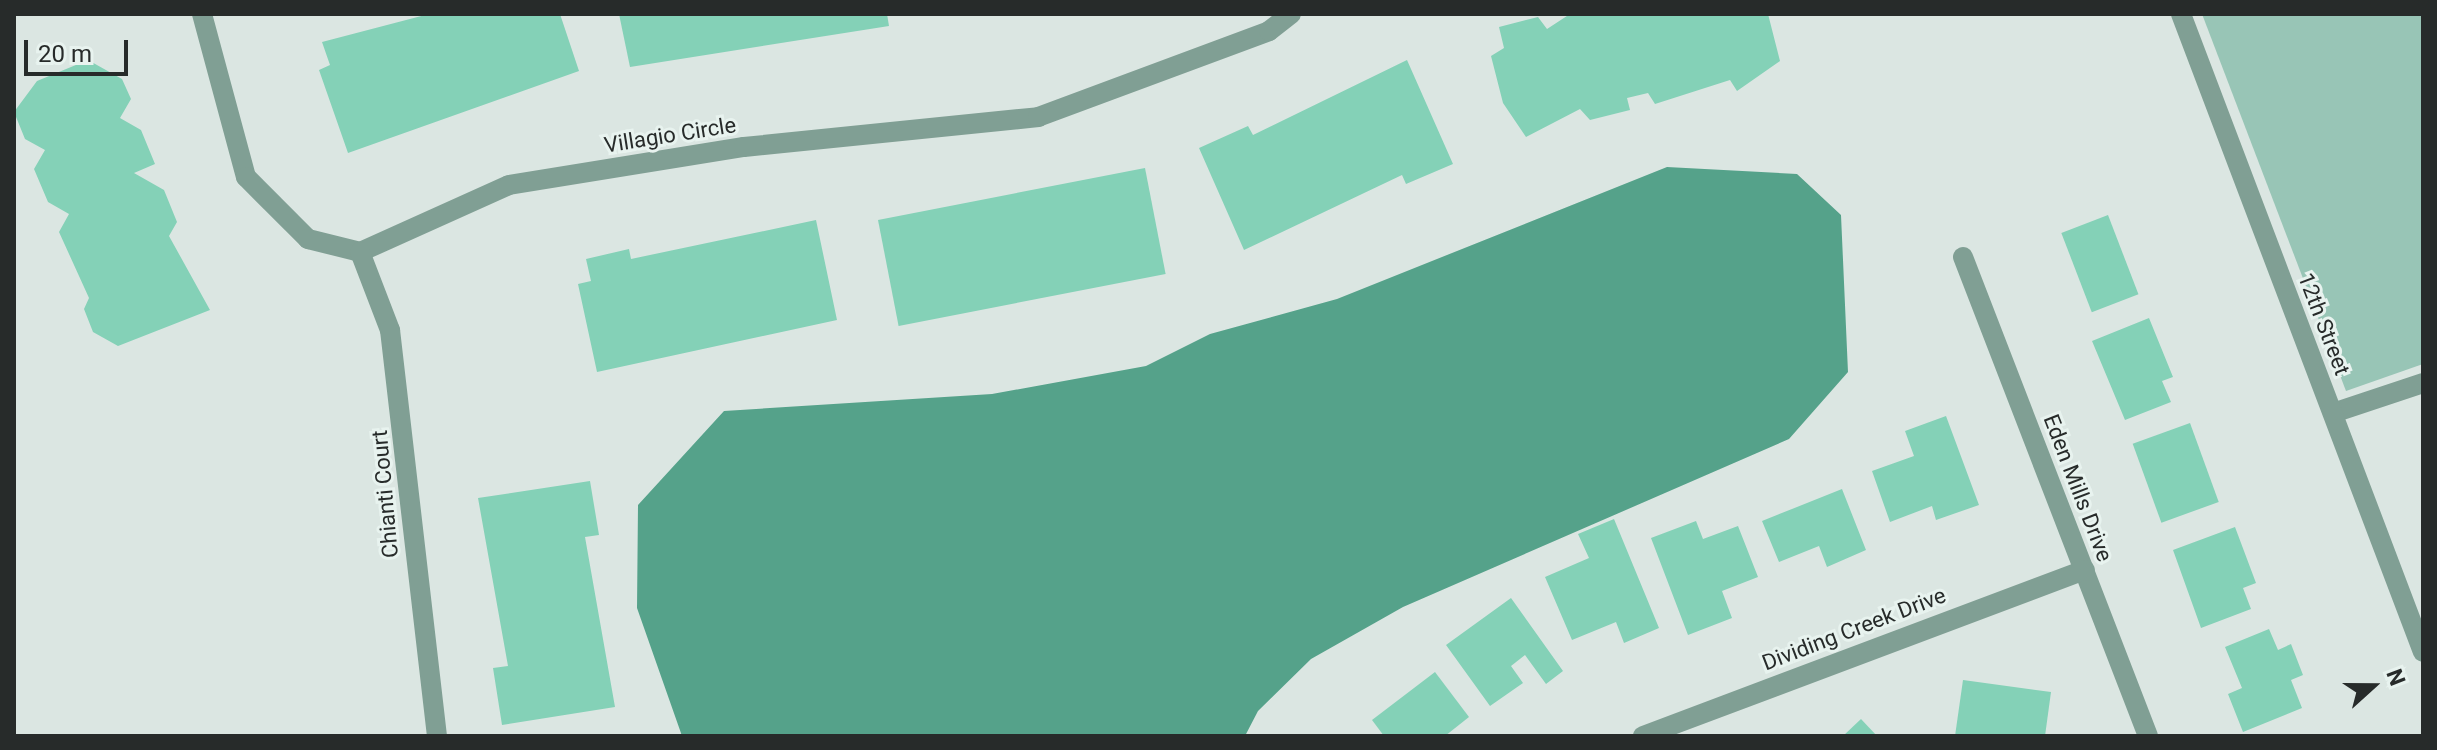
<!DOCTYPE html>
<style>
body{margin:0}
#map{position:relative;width:2437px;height:750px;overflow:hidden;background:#dbe6e2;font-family:Roboto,sans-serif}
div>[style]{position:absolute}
.green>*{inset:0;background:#98c5b6}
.water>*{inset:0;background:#55a28a}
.building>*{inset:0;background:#84d1b7;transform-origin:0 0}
.minor>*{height:20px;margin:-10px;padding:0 10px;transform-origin:10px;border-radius:10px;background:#809f94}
.tertiary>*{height:20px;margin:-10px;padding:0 10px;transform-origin:10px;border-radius:10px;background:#809f94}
span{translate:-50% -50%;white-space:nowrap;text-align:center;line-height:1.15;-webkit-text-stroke:6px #e8f3ef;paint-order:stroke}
.street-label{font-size:22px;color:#272b2a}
.frame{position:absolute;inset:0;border:16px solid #272b2a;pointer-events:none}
.north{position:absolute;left:2333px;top:646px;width:80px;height:80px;-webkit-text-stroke:6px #e8f3ef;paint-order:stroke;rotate:69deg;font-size:22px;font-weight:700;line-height:32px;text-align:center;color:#272b2a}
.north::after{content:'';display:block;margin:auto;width:28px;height:36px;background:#272b2a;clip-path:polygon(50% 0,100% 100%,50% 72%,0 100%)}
.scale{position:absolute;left:24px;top:40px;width:104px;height:36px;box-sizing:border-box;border:4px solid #272b2a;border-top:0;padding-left:10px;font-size:24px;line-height:28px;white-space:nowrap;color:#272b2a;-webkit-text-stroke:6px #e8f3ef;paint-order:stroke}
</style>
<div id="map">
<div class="green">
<div style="clip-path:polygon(2202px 14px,2423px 14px,2423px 364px,2346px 391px)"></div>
</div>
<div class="water">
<div style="clip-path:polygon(1667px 167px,1797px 174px,1841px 215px,1848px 372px,1789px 439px,1403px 607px,1311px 659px,1258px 711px,1245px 736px,682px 736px,637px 608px,638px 505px,724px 411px,992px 394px,1146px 366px,1210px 334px,1337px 299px)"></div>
</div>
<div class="building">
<div style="clip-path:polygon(429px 14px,560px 14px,579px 71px,348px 153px,319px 70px,330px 65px,322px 42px)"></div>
<div style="clip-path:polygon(619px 14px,887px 14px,889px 26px,630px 67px)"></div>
<div style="clip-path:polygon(1570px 14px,1768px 14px,1780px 61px,1737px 91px,1730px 80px,1655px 104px,1648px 93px,1627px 98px,1630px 110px,1590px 120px,1580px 109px,1526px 137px,1503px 103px,1491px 56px,1504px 48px,1499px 27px,1538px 17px,1547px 29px)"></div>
<div style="clip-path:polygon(88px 60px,122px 79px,131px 99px,120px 118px,141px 130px,155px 164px,134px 173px,164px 190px,177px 222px,169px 236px,210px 310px,118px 346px,93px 332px,84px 309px,89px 298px,59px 232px,69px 214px,48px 202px,34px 169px,45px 150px,25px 139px,14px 112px,37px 81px)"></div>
<div style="clip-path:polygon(1407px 60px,1453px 164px,1406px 184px,1402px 175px,1244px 250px,1199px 148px,1248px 126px,1253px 135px)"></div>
<div style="left:1145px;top:168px;width:108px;height:272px;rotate:79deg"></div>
<div style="left:2108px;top:215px;width:85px;height:50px;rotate:69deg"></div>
<div style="clip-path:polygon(816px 220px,837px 320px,597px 372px,578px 284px,591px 281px,586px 259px,629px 249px,631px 259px)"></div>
<div style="clip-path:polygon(2149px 318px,2173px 377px,2162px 381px,2171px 402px,2125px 420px,2092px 341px)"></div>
<div style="clip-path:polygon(1946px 416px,1979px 505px,1936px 520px,1932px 506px,1890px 522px,1872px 471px,1914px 456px,1905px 431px)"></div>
<div style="left:2190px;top:423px;width:84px;height:61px;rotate:70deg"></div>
<div style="clip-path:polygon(590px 481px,599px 535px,585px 537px,615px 707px,502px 725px,493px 668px,508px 666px,478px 498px)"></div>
<div style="clip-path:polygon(1842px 489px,1866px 550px,1827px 567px,1819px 546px,1779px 562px,1762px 521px)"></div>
<div style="clip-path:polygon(1614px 519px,1659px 628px,1624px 643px,1616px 622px,1572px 640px,1545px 577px,1589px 558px,1578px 534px)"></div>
<div style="clip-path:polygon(1696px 521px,1703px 539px,1738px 526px,1758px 577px,1722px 591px,1732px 618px,1688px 635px,1651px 538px)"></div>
<div style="clip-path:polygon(2235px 527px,2256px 583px,2243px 588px,2251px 609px,2201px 628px,2173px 550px)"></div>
<div style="clip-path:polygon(1511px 598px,1563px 671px,1546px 684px,1525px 655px,1511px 666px,1523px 683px,1490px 706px,1446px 645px)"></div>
<div style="clip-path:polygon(2269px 629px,2278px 650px,2291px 644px,2303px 675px,2291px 680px,2302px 708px,2243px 732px,2228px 694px,2242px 688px,2225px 647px)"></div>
<div style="clip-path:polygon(1435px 672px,1469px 717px,1445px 736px,1384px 736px,1372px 720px)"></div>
<div style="clip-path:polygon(1963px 680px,2051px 692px,2045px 736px,1955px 736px)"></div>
<div style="clip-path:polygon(1861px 719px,1877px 736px,1843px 736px)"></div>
</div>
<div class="minor">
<div style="left:202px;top:14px;width:169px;rotate:74.9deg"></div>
<div style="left:246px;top:177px;width:88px;rotate:45deg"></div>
<div style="left:308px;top:239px;width:54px;rotate:14deg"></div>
<div style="left:360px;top:252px;width:163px;rotate:-24.2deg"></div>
<div style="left:509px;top:185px;width:238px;rotate:-9.2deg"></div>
<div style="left:744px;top:147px;width:296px;rotate:-5.8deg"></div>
<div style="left:1038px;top:117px;width:246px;rotate:-20.4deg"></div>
<div style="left:1269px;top:31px;width:28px;rotate:-38deg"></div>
<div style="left:360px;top:252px;width:84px;rotate:69deg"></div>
<div style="left:390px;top:330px;width:409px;rotate:83.4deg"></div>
<div style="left:1963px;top:257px;width:513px;rotate:68.88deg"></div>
<div style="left:2333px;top:413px;width:95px;rotate:-18.4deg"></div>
<div style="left:1643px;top:736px;width:472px;rotate:-20.6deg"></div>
</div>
<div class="tertiary">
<div style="left:2181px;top:14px;width:682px;rotate:69.23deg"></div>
</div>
<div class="street-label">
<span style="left:670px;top:135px;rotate:-9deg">Villagio Circle</span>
<span style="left:2324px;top:324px;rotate:69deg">12th Street</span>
<span style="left:2078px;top:488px;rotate:69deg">Eden Mills Drive</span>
<span style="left:385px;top:494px;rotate:-95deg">Chianti Court</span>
<span style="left:1854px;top:629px;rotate:-21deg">Dividing Creek Drive</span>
</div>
<div class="frame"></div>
<div class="north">N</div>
<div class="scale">20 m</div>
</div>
